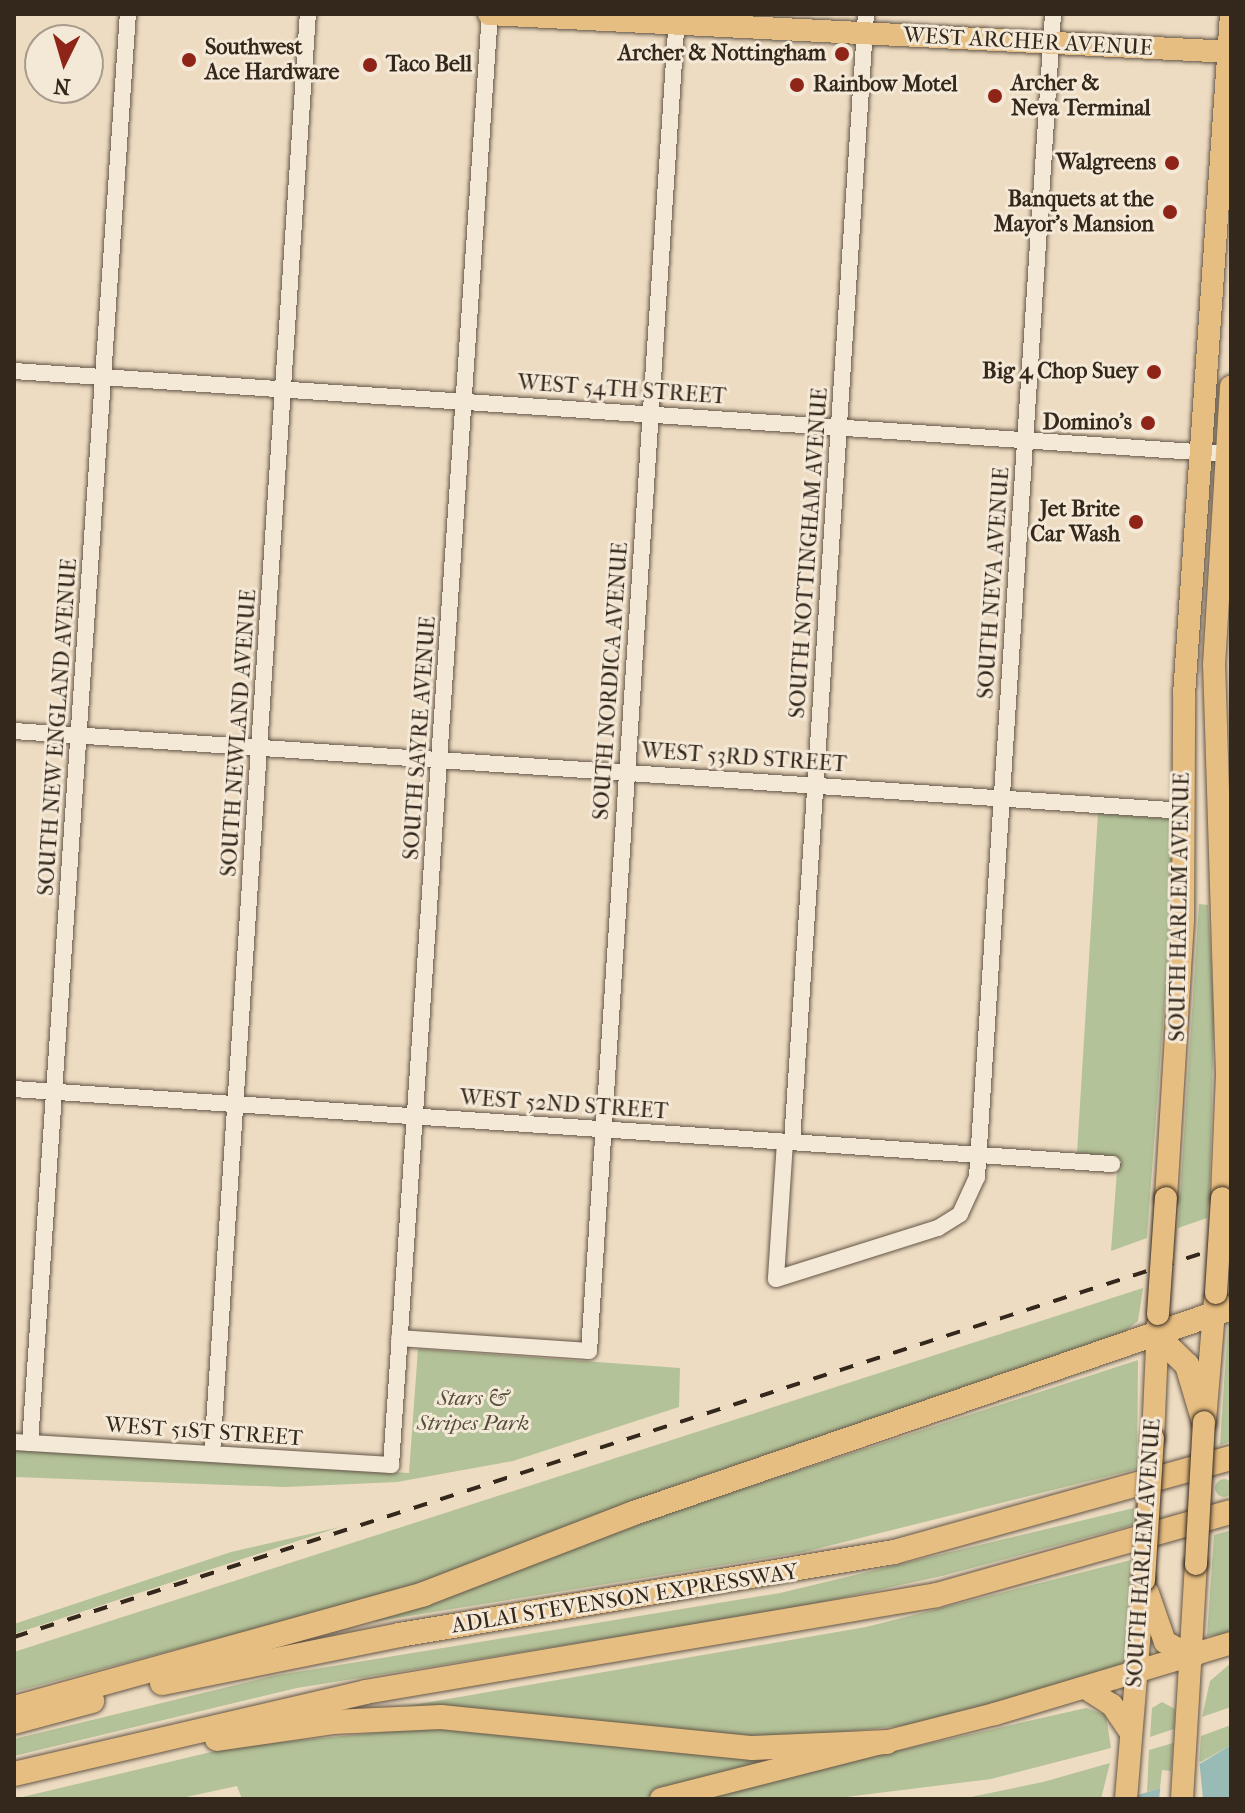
<!DOCTYPE html>
<style>
body{margin:0}
#map{position:relative;width:1245px;height:1813px;overflow:hidden;background:#eedcc2;font-family:"IM FELL French Canon",serif}
div>[style]{position:absolute}
.green>*{inset:0;background:#b3c298}
.round{border-radius:50%}
.water>*{inset:0;background:#99bbb6}
.pier>*{inset:0;background:#eedcc2}
.roads{filter:drop-shadow(0 0 2px #625546) drop-shadow(0 0 2px #625546)}
.minor>*{height:16px;margin:-8px;padding:0 8px;transform-origin:8px;border-radius:8px;background:#f4e8d7}
.major>*{height:22px;margin:-11px;padding:0 11px;transform-origin:11px;border-radius:11px;background:#e7be81}
.highway>*{height:24px;margin:-12px;padding:0 12px;transform-origin:12px;border-radius:12px;background:#e7be81}
.rail>*{height:4px;margin-top:-2px;transform-origin:0;background:repeating-linear-gradient(90deg,#34281c 0 14px,transparent 0 28px)}
.bridges{filter:drop-shadow(0 0 2px #34281c) drop-shadow(0 0 2px #34281c)}
.major-bridge>*{height:22px;margin:-11px;padding:0 11px;transform-origin:11px;border-radius:11px;background:#e7be81}
.dots>*{width:22px;height:22px;translate:-50% -50%;box-sizing:border-box;border:4px solid #f4e8d7;border-radius:50%}
span{translate:-50% -50%;white-space:nowrap;text-align:center;line-height:1.15;-webkit-text-stroke:6px #f4e8d7;paint-order:stroke}
.street-label{font-size:22px;color:#34281c}
.poi-label{font-size:22px;color:#34281c;font-weight:700}
.left{translate:0 -50%;text-align:left}
.right{translate:-100% -50%;text-align:right}
.park-label{font-size:22px;color:#544e3b;font-style:italic}
.frame{position:absolute;inset:0;border:16px solid #34281c;pointer-events:none}
.north{position:absolute;left:24px;top:24px;width:80px;height:80px;box-sizing:border-box;background:#f4e8d7;border:2px solid #a79b8c;border-radius:50%;rotate:185deg;font-size:22px;font-weight:700;line-height:32px;text-align:center;color:#34281c}
.north::after{content:'';display:block;margin:auto;width:28px;height:36px;background:#8f2418;clip-path:polygon(50% 0,100% 100%,50% 72%,0 100%)}
</style>
<div id="map">
<div class="green">
<div style="clip-path:polygon(1098px 813px,1171px 819px,1174px 875px,1147px 1238px,1111px 1251px,1118px 1157px,1077px 1153px)"></div>
<div style="clip-path:polygon(1199px 904px,1208px 905px,1214px 1014px,1210px 1178px,1207px 1218px,1178px 1228px)"></div>
<div style="clip-path:polygon(1143px 1288px,1138px 1321px,1119px 1336px,688px 1481px,416px 1586px,14px 1692px,14px 1652px)"></div>
<div style="clip-path:polygon(1231px 1322px,1231px 1441px,1220px 1445px,1228px 1323px)"></div>
<div style="clip-path:polygon(418px 1349px,680px 1368px,679px 1407px,513px 1461px,397px 1482px,285px 1487px,14px 1477px,14px 1447px,409px 1473px)"></div>
<div style="clip-path:polygon(1138px 1360px,1137px 1469px,804px 1552px,372px 1622px,674px 1511px)"></div>
<div class="round" style="left:1215px;top:1479px;width:18px;height:18px"></div>
<div style="clip-path:polygon(1134px 1508px,1133px 1525px,942px 1576px,786px 1610px,297px 1688px,14px 1756px,14px 1739px,272px 1676px,780px 1593px)"></div>
<div style="clip-path:polygon(340px 1527px,14px 1634px,14px 1624px,231px 1552px)"></div>
<div style="clip-path:polygon(1231px 1530px,1231px 1634px,1207px 1636px,1214px 1535px)"></div>
<div style="clip-path:polygon(1131px 1560px,1124px 1668px,919px 1724px,758px 1741px,378px 1711px,866px 1627px)"></div>
<div style="clip-path:polygon(1231px 1663px,1231px 1707px,1202px 1717px,1210px 1681px)"></div>
<div style="clip-path:polygon(1162px 1702px,1175px 1709px,1174px 1729px,1150px 1737px,1152px 1708px)"></div>
<div style="clip-path:polygon(1086px 1708px,1106px 1715px,1111px 1748px,991px 1779px,830px 1799px,684px 1799px)"></div>
<div style="clip-path:polygon(1231px 1725px,1231px 1745px,1199px 1763px,1201px 1736px)"></div>
<div style="clip-path:polygon(425px 1728px,764px 1761px,764px 1768px,639px 1799px,242px 1799px,237px 1786px,177px 1799px,14px 1799px,232px 1747px)"></div>
<div style="clip-path:polygon(1173px 1743px,1171px 1771px,1162px 1770px,1160px 1788px,1147px 1792px,1149px 1750px)"></div>
<div style="clip-path:polygon(1110px 1763px,1101px 1799px,961px 1799px,1043px 1782px)"></div>
</div>
<div class="water">
<div style="clip-path:polygon(1231px 1745px,1231px 1799px,1126px 1799px,1160px 1788px)"></div>
</div>
<div class="pier">
<div style="clip-path:polygon(1199px 1758px,1203px 1799px,1159px 1799px,1161px 1783px)"></div>
</div>
<div class="roads">
<div class="minor">
<div style="left:14px;top:371px;width:1215px;rotate:3.92deg"></div>
<div style="left:14px;top:731px;width:1173px;rotate:3.91deg"></div>
<div style="left:14px;top:1089px;width:1101px;rotate:3.91deg"></div>
<div style="left:785px;top:1142px;width:137px;rotate:93.8deg"></div>
<div style="left:776px;top:1279px;width:170px;rotate:-17.5deg"></div>
<div style="left:938px;top:1228px;width:26px;rotate:-32deg"></div>
<div style="left:960px;top:1214px;width:41px;rotate:-65.3deg"></div>
<div style="left:977px;top:1177px;width:1165px;rotate:-86.26deg"></div>
<div style="left:792px;top:1142px;width:1130px;rotate:-86.25deg"></div>
<div style="left:399px;top:1338px;width:190px;rotate:3.9deg"></div>
<div style="left:589px;top:1351px;width:1340px;rotate:-86.23deg"></div>
<div style="left:14px;top:1442px;width:378px;rotate:3.5deg"></div>
<div style="left:391px;top:1465px;width:1454px;rotate:-86.1deg"></div>
<div style="left:30px;top:1443px;width:1432px;rotate:-86.08deg"></div>
<div style="left:212px;top:1454px;width:1443px;rotate:-86.19deg"></div>
</div>
<div class="major">
<div style="left:489px;top:14px;width:743px;rotate:2.93deg"></div>
<div style="left:1166px;top:1198px;width:280px;rotate:-86.5deg"></div>
<div style="left:1183px;top:919px;width:224px;rotate:-89.7deg"></div>
<div style="left:1184px;top:695px;width:683px;rotate:-86.05deg"></div>
<div style="left:1222px;top:1198px;width:122px;rotate:-87.7deg"></div>
<div style="left:1227px;top:1076px;width:411px;rotate:-91.8deg"></div>
<div style="left:1214px;top:665px;width:279px;rotate:-86.5deg"></div>
<div style="left:1205px;top:1421px;width:121px;rotate:-85.3deg"></div>
<div style="left:1153px;top:1438px;width:114px;rotate:-87.5deg"></div>
<div style="left:1148px;top:1593px;width:52px;rotate:70.9deg"></div>
<div style="left:1165px;top:1642px;width:32px;rotate:28deg"></div>
<div style="left:1087px;top:1689px;width:30px;rotate:33deg"></div>
<div style="left:1112px;top:1705px;width:34px;rotate:56deg"></div>
<div style="left:661px;top:1799px;width:345px;rotate:-14.3deg"></div>
<div style="left:995px;top:1714px;width:246px;rotate:-16.7deg"></div>
<div style="left:1126px;top:1799px;width:220px;rotate:-85.3deg"></div>
<div style="left:1182px;top:1799px;width:235px;rotate:-86.6deg"></div>
</div>
<div class="highway">
<div style="left:1157px;top:1336px;width:42px;rotate:44deg"></div>
<div style="left:1187px;top:1365px;width:59px;rotate:73.4deg"></div>
<div style="left:162px;top:1683px;width:242px;rotate:-11.4deg"></div>
<div style="left:399px;top:1635px;width:502px;rotate:-9.52deg"></div>
<div style="left:894px;top:1552px;width:350px;rotate:-15.6deg"></div>
<div style="left:14px;top:1708px;width:426px;rotate:-15.5deg"></div>
<div style="left:424px;top:1594px;width:222px;rotate:-21.1deg"></div>
<div style="left:631px;top:1514px;width:634px;rotate:-18.95deg"></div>
<div style="left:14px;top:1722px;width:81px;rotate:-15.1deg"></div>
<div style="left:217px;top:1739px;width:117px;rotate:-8.3deg"></div>
<div style="left:333px;top:1722px;width:108px;rotate:-2.7deg"></div>
<div style="left:441px;top:1717px;width:313px;rotate:5.7deg"></div>
<div style="left:752px;top:1748px;width:135px;rotate:-2.5deg"></div>
<div style="left:14px;top:1774px;width:360px;rotate:-13.1deg"></div>
<div style="left:365px;top:1692px;width:580px;rotate:-9.62deg"></div>
<div style="left:937px;top:1595px;width:305px;rotate:-15.8deg"></div>
</div>
</div>
<div class="rail">
<div style="left:14px;top:1637px;width:1279px;rotate:-17.9deg"></div>
</div>
<div class="bridges">
<div class="major-bridge">
<div style="left:1216px;top:1293px;width:95px;rotate:-86.4deg"></div>
<div style="left:1158px;top:1314px;width:116px;rotate:-86.1deg"></div>
<div style="left:1196px;top:1564px;width:142px;rotate:-86.8deg"></div>
<div style="left:1144px;top:1580px;width:142px;rotate:-86.4deg"></div>
</div>
</div>
<div class="dots">
<div style="left:842px;top:54px;background:#8f2418"></div>
<div style="left:189px;top:60px;background:#8f2418"></div>
<div style="left:370px;top:65px;background:#8f2418"></div>
<div style="left:797px;top:85px;background:#8f2418"></div>
<div style="left:995px;top:96px;background:#8f2418"></div>
<div style="left:1172px;top:163px;background:#8f2418"></div>
<div style="left:1170px;top:212px;background:#8f2418"></div>
<div style="left:1154px;top:372px;background:#8f2418"></div>
<div style="left:1148px;top:423px;background:#8f2418"></div>
<div style="left:1136px;top:522px;background:#8f2418"></div>
</div>
<div class="street-label">
<span style="left:1028px;top:42px;rotate:3deg">WEST ARCHER AVENUE</span>
<span style="left:622px;top:390px;rotate:4deg">WEST 54TH STREET</span>
<span style="left:809px;top:553px;rotate:-86deg">SOUTH NOTTINGHAM AVENUE</span>
<span style="left:994px;top:583px;rotate:-86deg">SOUTH NEVA AVENUE</span>
<span style="left:611px;top:681px;rotate:-86deg">SOUTH NORDICA AVENUE</span>
<span style="left:58px;top:727px;rotate:-86deg">SOUTH NEW ENGLAND AVENUE</span>
<span style="left:239px;top:733px;rotate:-86deg">SOUTH NEWLAND AVENUE</span>
<span style="left:420px;top:738px;rotate:-86deg">SOUTH SAYRE AVENUE</span>
<span style="left:744px;top:758px;rotate:4deg">WEST 53RD STREET</span>
<span style="left:1180px;top:907px;rotate:-89deg">SOUTH HARLEM AVENUE</span>
<span style="left:564px;top:1105px;rotate:4deg">WEST 52ND STREET</span>
<span style="left:204px;top:1432px;rotate:4deg">WEST 51ST STREET</span>
<span style="left:1144px;top:1553px;rotate:-86deg">SOUTH HARLEM AVENUE</span>
<span style="left:625px;top:1599px;rotate:-9deg">ADLAI STEVENSON EXPRESSWAY</span>
</div>
<div class="poi-label">
<span class="left" style="left:205px;top:60px">Southwest<br>Ace Hardware</span>
<span class="right" style="left:826px;top:54px">Archer &amp; Nottingham</span>
<span class="left" style="left:386px;top:65px">Taco Bell</span>
<span class="left" style="left:1011px;top:96px">Archer &amp;<br>Neva Terminal</span>
<span class="left" style="left:813px;top:85px">Rainbow Motel</span>
<span class="right" style="left:1156px;top:163px">Walgreens</span>
<span class="right" style="left:1154px;top:212px">Banquets at the<br>Mayor's Mansion</span>
<span class="right" style="left:1138px;top:372px">Big 4 Chop Suey</span>
<span class="right" style="left:1132px;top:423px">Domino's</span>
<span class="right" style="left:1120px;top:522px">Jet Brite<br>Car Wash</span>
</div>
<div class="park-label">
<span style="left:473px;top:1411px">Stars &amp;<br>Stripes Park</span>
</div>
<div class="frame"></div>
<div class="north">N</div>
</div>
